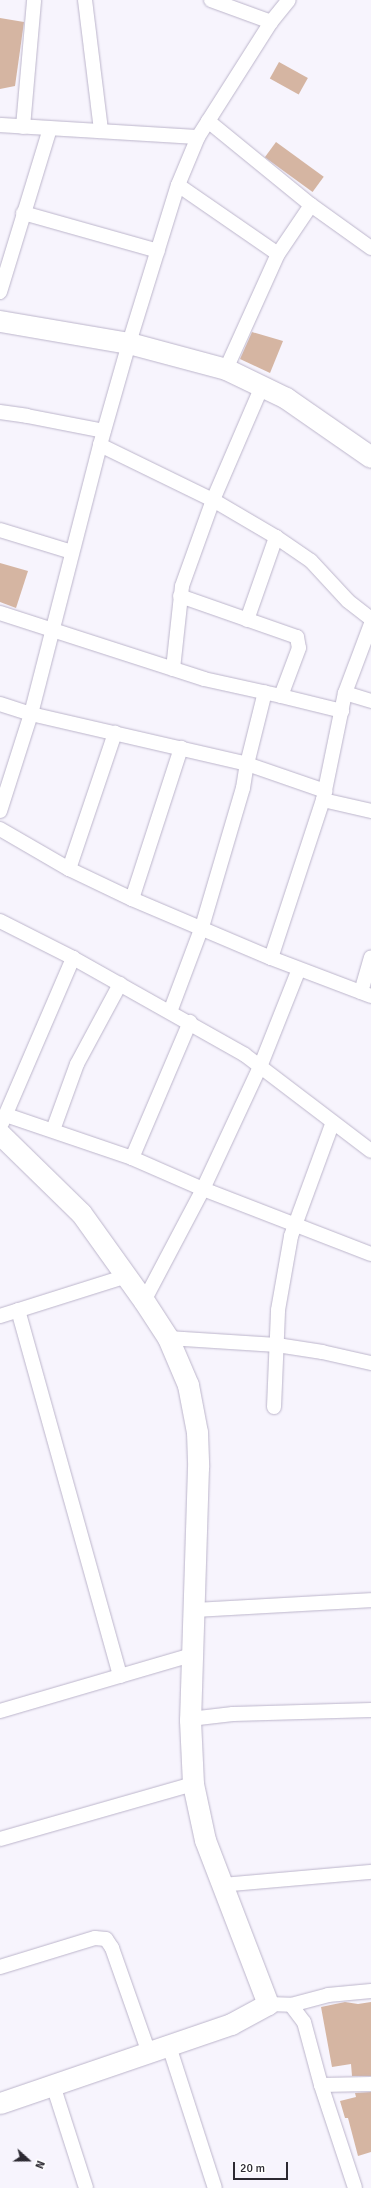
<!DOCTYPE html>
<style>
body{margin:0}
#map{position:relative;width:371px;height:2188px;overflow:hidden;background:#f7f4fd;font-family:Signika,sans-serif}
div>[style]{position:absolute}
.building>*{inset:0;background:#d5b5a2;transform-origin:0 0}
.roads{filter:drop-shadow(0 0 1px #bcb5cb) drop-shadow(0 0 1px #bcb5cb)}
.minor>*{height:14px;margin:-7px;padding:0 7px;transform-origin:7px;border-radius:7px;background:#fff}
.secondary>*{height:21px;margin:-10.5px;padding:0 10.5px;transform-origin:10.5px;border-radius:10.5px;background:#fff}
span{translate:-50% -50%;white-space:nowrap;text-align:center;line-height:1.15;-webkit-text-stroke:3.5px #fff;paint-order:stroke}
.north{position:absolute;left:8px;top:2140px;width:40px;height:40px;-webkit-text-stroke:3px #fff;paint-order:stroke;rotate:111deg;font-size:11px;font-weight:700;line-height:16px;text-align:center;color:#2c2932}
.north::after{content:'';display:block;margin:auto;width:14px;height:18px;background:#2c2932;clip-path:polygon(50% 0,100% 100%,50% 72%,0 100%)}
.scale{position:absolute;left:233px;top:2162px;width:55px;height:18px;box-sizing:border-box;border:2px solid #2c2932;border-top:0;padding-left:5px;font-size:12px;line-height:14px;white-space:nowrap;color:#2c2932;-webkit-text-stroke:3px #fff;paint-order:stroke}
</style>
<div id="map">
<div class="building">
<div style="clip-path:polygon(0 18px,24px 22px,15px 86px,0 89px)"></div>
<div style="left:279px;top:62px;width:33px;height:19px;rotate:29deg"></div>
<div style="left:276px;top:142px;width:59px;height:19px;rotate:36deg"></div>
<div style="clip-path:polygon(252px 332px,283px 341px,270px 373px,240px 359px)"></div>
<div style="clip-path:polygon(0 563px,28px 571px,16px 608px,0 602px)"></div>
<div style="clip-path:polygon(345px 2002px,358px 2004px,371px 2002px,371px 2076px,352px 2076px,351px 2064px,332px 2067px,321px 2007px)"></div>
<div style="clip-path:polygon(371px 2092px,371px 2152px,358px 2156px,348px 2118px,345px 2118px,340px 2101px,356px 2097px,355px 2093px)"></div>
</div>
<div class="roads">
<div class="minor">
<div style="left:85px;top:0;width:132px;rotate:83deg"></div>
<div style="left:211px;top:0;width:64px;rotate:20.1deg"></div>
<div style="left:208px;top:121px;width:133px;rotate:39.2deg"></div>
<div style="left:311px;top:205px;width:74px;rotate:35.6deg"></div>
<div style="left:0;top:125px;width:198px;rotate:3.5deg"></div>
<div style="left:23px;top:127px;width:127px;rotate:-85deg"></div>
<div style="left:178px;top:185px;width:121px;rotate:34.6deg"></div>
<div style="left:23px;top:213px;width:140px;rotate:15.7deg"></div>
<div style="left:0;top:292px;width:171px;rotate:-73deg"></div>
<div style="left:226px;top:369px;width:126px;rotate:-65.7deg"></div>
<div style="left:278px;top:254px;width:59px;rotate:-56deg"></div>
<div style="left:0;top:412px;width:27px;rotate:8deg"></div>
<div style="left:27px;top:416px;width:78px;rotate:11deg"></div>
<div style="left:100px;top:445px;width:126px;rotate:26deg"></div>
<div style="left:213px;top:500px;width:73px;rotate:30.4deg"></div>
<div style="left:276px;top:537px;width:42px;rotate:34.4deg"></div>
<div style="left:311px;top:561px;width:54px;rotate:47.2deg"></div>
<div style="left:348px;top:601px;width:29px;rotate:38deg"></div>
<div style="left:0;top:530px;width:75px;rotate:17deg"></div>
<div style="left:180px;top:596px;width:124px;rotate:19.3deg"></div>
<div style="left:297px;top:637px;width:11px;rotate:80deg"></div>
<div style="left:299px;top:648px;width:51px;rotate:110.6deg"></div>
<div style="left:0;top:613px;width:214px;rotate:17.9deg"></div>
<div style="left:204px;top:679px;width:79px;rotate:12.4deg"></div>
<div style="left:281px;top:696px;width:63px;rotate:13.8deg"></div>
<div style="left:247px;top:620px;width:88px;rotate:-70.7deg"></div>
<div style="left:173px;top:669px;width:83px;rotate:-83.8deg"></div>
<div style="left:182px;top:586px;width:91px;rotate:-70.2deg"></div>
<div style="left:213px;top:500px;width:124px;rotate:-66.7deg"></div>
<div style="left:345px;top:693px;width:27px;rotate:17deg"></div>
<div style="left:0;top:704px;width:33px;rotate:18deg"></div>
<div style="left:31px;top:714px;width:222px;rotate:13deg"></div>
<div style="left:247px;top:764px;width:83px;rotate:19.1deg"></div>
<div style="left:323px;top:800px;width:49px;rotate:12.9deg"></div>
<div style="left:0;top:811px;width:102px;rotate:-72.3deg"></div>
<div style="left:31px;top:714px;width:278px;rotate:-75.6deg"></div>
<div style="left:100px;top:445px;width:106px;rotate:-74.1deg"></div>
<div style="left:129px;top:343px;width:165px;rotate:-72.8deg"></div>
<div style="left:178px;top:185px;width:52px;rotate:-67.4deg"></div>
<div style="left:198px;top:137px;width:136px;rotate:-57.6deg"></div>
<div style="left:271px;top:22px;width:28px;rotate:-51deg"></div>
<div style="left:0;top:829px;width:80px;rotate:30.1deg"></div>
<div style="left:69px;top:869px;width:70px;rotate:25.5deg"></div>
<div style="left:132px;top:899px;width:151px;rotate:23deg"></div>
<div style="left:271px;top:958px;width:107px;rotate:20.8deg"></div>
<div style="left:69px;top:869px;width:144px;rotate:-71.3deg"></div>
<div style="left:132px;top:899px;width:159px;rotate:-72deg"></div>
<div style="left:0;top:921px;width:82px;rotate:26.9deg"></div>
<div style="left:73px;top:958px;width:197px;rotate:29.4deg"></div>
<div style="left:245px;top:1055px;width:158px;rotate:37.3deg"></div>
<div style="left:271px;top:958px;width:166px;rotate:-71.8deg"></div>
<div style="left:323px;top:800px;width:109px;rotate:-78.4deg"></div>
<div style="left:345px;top:693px;width:74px;rotate:-69.4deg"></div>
<div style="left:361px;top:992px;width:36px;rotate:-74deg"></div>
<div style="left:170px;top:1012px;width:91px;rotate:-69.4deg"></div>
<div style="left:202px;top:927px;width:145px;rotate:-73.6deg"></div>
<div style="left:243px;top:788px;width:24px;rotate:-81deg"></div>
<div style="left:247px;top:764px;width:74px;rotate:-76deg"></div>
<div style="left:6px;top:1115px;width:133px;rotate:18.8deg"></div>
<div style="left:132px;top:1158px;width:77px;rotate:23.6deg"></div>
<div style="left:203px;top:1189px;width:180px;rotate:21.2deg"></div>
<div style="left:2px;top:1123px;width:180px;rotate:-66.7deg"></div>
<div style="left:53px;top:1130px;width:70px;rotate:-70deg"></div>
<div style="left:77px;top:1064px;width:91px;rotate:-61.7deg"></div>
<div style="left:132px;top:1158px;width:148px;rotate:-66.9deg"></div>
<div style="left:144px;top:1301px;width:127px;rotate:-62.2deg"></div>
<div style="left:203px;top:1189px;width:135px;rotate:-65deg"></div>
<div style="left:260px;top:1067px;width:105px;rotate:-68.3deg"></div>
<div style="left:18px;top:1310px;width:380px;rotate:74.4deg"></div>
<div style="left:0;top:1316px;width:133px;rotate:-17.5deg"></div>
<div style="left:168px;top:1338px;width:109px;rotate:3.7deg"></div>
<div style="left:277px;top:1345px;width:46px;rotate:8.8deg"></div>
<div style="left:322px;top:1352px;width:50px;rotate:12.7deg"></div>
<div style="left:274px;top:1407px;width:97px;rotate:-87.6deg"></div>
<div style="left:278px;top:1310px;width:75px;rotate:-80deg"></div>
<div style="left:291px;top:1236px;width:121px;rotate:-69.8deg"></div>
<div style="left:193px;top:1610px;width:178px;rotate:-3.2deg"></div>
<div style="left:0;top:1711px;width:200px;rotate:-16.3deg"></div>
<div style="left:190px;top:1719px;width:43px;rotate:-6.6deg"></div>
<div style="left:233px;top:1714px;width:138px;rotate:-1.7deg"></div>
<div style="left:0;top:1839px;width:201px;rotate:-15.9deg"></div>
<div style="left:221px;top:1885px;width:151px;rotate:-5deg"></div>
<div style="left:0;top:1967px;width:99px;rotate:-17deg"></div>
<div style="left:95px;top:1938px;width:11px;rotate:5deg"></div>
<div style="left:106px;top:1939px;width:11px;rotate:56deg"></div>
<div style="left:112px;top:1948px;width:111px;rotate:70.6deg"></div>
<div style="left:268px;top:2004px;width:23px;rotate:2deg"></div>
<div style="left:291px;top:2005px;width:38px;rotate:-15deg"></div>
<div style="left:328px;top:1995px;width:43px;rotate:-5.3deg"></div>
<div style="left:291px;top:2005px;width:21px;rotate:53deg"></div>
<div style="left:304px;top:2022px;width:65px;rotate:74.9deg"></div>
<div style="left:321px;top:2085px;width:108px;rotate:71.7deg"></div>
<div style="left:169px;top:2046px;width:149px;rotate:72.1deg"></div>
<div style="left:53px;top:2085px;width:108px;rotate:72.2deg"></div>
<div style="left:321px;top:2085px;width:50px;rotate:-1.1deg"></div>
</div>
<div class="secondary">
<div style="left:0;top:321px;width:131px;rotate:9.7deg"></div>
<div style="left:129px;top:343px;width:100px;rotate:15deg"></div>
<div style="left:226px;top:369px;width:67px;rotate:25.8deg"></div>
<div style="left:286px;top:398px;width:103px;rotate:34.8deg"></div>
<div style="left:0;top:1134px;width:113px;rotate:44.3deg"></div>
<div style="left:81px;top:1213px;width:108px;rotate:54.4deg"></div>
<div style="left:144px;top:1301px;width:44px;rotate:57deg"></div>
<div style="left:168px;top:1338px;width:51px;rotate:66.9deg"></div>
<div style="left:188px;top:1385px;width:48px;rotate:79.2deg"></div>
<div style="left:197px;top:1432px;width:35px;rotate:88deg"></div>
<div style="left:198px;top:1467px;width:253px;rotate:91.8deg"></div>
<div style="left:190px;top:1720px;width:64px;rotate:87.3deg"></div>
<div style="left:193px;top:1784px;width:57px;rotate:77.9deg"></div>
<div style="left:205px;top:1840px;width:176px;rotate:69deg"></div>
<div style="left:268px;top:2004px;width:42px;rotate:151.6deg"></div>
<div style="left:231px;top:2024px;width:244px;rotate:161.1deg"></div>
</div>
</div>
<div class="north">N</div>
<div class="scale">20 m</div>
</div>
